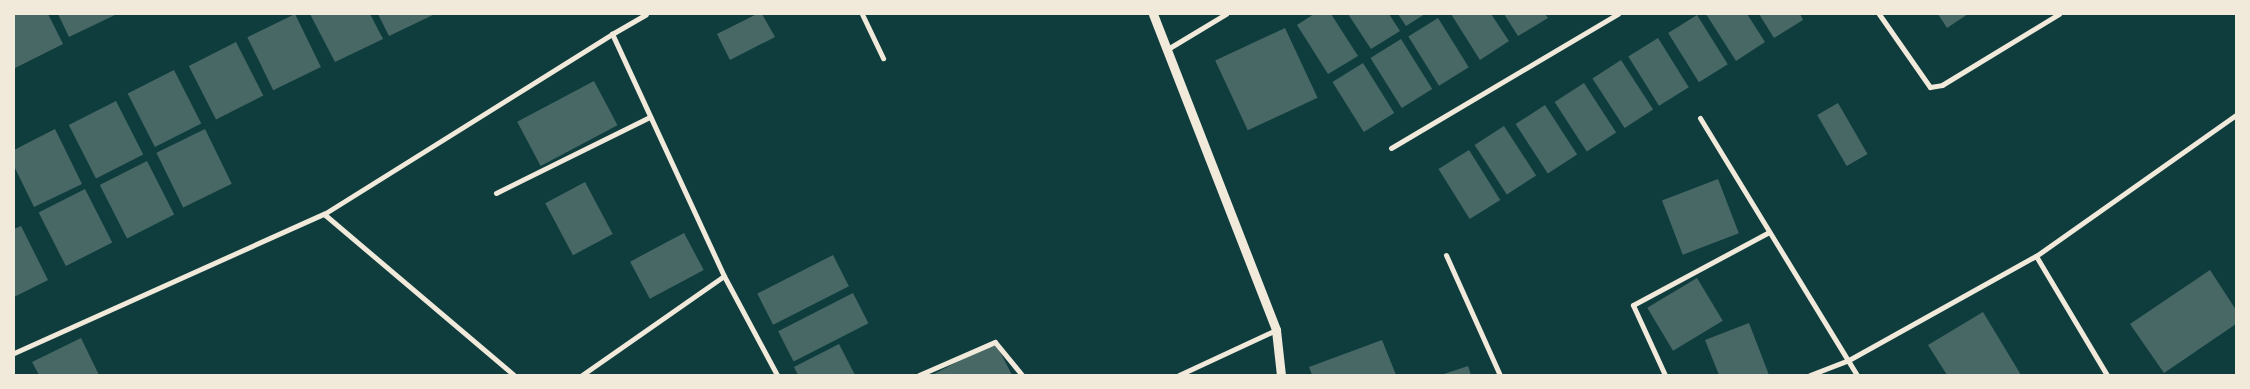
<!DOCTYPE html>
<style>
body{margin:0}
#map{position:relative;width:2250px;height:389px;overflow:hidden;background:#0f3d3e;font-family:"Sofia Sans Condensed",sans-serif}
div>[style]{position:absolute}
.building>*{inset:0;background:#486865;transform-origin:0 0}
.minor>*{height:5px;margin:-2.5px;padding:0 2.5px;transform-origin:2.5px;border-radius:2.5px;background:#f1e9da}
.tertiary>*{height:9px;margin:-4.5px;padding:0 4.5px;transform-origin:4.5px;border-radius:4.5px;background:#f1e9da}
span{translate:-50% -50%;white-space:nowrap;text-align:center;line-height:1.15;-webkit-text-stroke:5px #f1e9da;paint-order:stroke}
.frame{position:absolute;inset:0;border:15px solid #f1e9da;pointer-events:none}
</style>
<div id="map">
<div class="building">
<div style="clip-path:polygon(14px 14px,48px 14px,63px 44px,15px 68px)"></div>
<div style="clip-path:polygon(58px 14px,117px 14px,69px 37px)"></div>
<div style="left:295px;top:14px;width:59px;height:53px;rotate:64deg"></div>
<div style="clip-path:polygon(310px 14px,370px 14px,383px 39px,335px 62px)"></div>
<div style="clip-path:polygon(378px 14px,435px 14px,389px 36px)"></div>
<div style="clip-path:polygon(757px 14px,762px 14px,775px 37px,730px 60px,717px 34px)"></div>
<div style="clip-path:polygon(1314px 14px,1331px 14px,1358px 56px,1328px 74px,1297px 25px)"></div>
<div style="clip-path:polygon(1348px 14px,1389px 14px,1400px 31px,1371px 49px)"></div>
<div style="clip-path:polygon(1398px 14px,1425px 14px,1406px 26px)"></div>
<div style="clip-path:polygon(1451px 14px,1491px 14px,1509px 41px,1480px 60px)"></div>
<div style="clip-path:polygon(1504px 14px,1545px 14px,1548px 18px,1518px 36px)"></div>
<div style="clip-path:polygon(1706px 14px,1747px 14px,1765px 42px,1736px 61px)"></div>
<div style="clip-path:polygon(1759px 14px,1800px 14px,1803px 20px,1774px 38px)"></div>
<div style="clip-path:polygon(1938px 14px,1968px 14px,1947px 28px)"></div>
<div style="left:1697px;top:15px;width:58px;height:34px;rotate:58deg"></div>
<div style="left:1438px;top:18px;width:58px;height:35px;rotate:58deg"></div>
<div style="left:1285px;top:28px;width:77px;height:77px;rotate:65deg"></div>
<div style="left:1658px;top:38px;width:58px;height:35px;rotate:58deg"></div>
<div style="left:1401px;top:39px;width:59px;height:36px;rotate:58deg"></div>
<div style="left:236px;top:42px;width:60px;height:53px;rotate:63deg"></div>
<div style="left:1621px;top:60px;width:59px;height:34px;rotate:57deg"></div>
<div style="left:1363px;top:63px;width:59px;height:36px;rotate:58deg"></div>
<div style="left:174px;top:70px;width:60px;height:52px;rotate:63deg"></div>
<div style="left:594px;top:81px;width:50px;height:87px;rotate:62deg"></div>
<div style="left:1584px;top:83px;width:59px;height:35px;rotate:57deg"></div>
<div style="left:116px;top:101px;width:60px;height:53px;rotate:63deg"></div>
<div style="left:1838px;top:103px;width:59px;height:24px;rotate:60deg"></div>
<div style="left:1545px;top:105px;width:59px;height:35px;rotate:57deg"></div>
<div style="left:1504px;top:126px;width:59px;height:35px;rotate:57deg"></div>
<div style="clip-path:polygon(55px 129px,82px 184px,34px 207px,14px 166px,14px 150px)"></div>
<div style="left:205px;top:129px;width:61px;height:54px;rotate:64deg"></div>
<div style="left:1469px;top:150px;width:59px;height:36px;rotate:58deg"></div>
<div style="left:147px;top:161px;width:60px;height:53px;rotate:63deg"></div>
<div style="left:1718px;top:179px;width:58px;height:60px;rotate:69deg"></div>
<div style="left:585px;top:182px;width:59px;height:45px;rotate:62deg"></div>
<div style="left:85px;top:189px;width:60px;height:52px;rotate:63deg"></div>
<div style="clip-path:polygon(21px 226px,48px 280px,14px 297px,14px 229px)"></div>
<div style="left:684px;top:233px;width:42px;height:61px;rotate:62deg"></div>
<div style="left:833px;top:255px;width:35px;height:85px;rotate:63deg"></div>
<div style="clip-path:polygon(2210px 270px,2236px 310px,2236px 324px,2164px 373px,2130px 324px)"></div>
<div style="left:1697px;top:278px;width:50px;height:58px;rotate:59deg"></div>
<div style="left:853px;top:293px;width:34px;height:84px;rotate:63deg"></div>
<div style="clip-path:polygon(1983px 312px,2021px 375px,1947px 375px,1928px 345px)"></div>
<div style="clip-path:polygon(1749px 323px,1769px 375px,1719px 375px,1705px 340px)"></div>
<div style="clip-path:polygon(81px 338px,99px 375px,39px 375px,32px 362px)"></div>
<div style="clip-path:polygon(1382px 340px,1396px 375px,1312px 375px,1309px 367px)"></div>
<div style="clip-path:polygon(995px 342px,1012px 375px,932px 375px)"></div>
<div style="clip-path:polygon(839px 344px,855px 375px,798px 375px,794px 367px)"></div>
<div style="clip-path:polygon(1468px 366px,1471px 375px,1441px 375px)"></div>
</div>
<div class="minor">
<div style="left:862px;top:14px;width:49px;rotate:64.5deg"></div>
<div style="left:1879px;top:14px;width:89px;rotate:55.1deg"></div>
<div style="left:1930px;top:87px;width:12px;rotate:-9deg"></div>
<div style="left:1942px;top:85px;width:137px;rotate:-31.3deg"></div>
<div style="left:1166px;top:50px;width:70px;rotate:-31deg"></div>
<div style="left:1700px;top:118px;width:301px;rotate:58.6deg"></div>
<div style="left:1391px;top:148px;width:264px;rotate:-30.6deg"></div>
<div style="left:496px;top:193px;width:172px;rotate:-26.3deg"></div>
<div style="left:324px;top:214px;width:249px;rotate:40.3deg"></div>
<div style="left:1446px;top:255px;width:132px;rotate:65.8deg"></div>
<div style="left:2036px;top:256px;width:139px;rotate:59.2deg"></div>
<div style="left:724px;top:276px;width:112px;rotate:61.8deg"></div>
<div style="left:14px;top:353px;width:340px;rotate:-24.2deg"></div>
<div style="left:324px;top:214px;width:340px;rotate:-32deg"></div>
<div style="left:582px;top:375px;width:173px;rotate:-34.9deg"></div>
<div style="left:724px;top:276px;width:267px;rotate:-114.8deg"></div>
<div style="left:612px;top:34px;width:39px;rotate:-30deg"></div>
<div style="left:919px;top:375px;width:83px;rotate:-23.5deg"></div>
<div style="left:995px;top:342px;width:43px;rotate:50.7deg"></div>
<div style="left:1179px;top:375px;width:107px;rotate:-24.9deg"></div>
<div style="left:1665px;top:375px;width:77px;rotate:-114.6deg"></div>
<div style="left:1633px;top:305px;width:154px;rotate:-28.2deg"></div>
<div style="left:1810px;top:375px;width:40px;rotate:-21deg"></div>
<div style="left:1847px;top:361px;width:216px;rotate:-29.1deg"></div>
<div style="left:2036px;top:256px;width:245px;rotate:-35.2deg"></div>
</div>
<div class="tertiary">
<div style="left:1153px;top:14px;width:339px;rotate:68.7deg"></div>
<div style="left:1276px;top:330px;width:45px;rotate:83.7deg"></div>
</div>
<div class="frame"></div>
</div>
